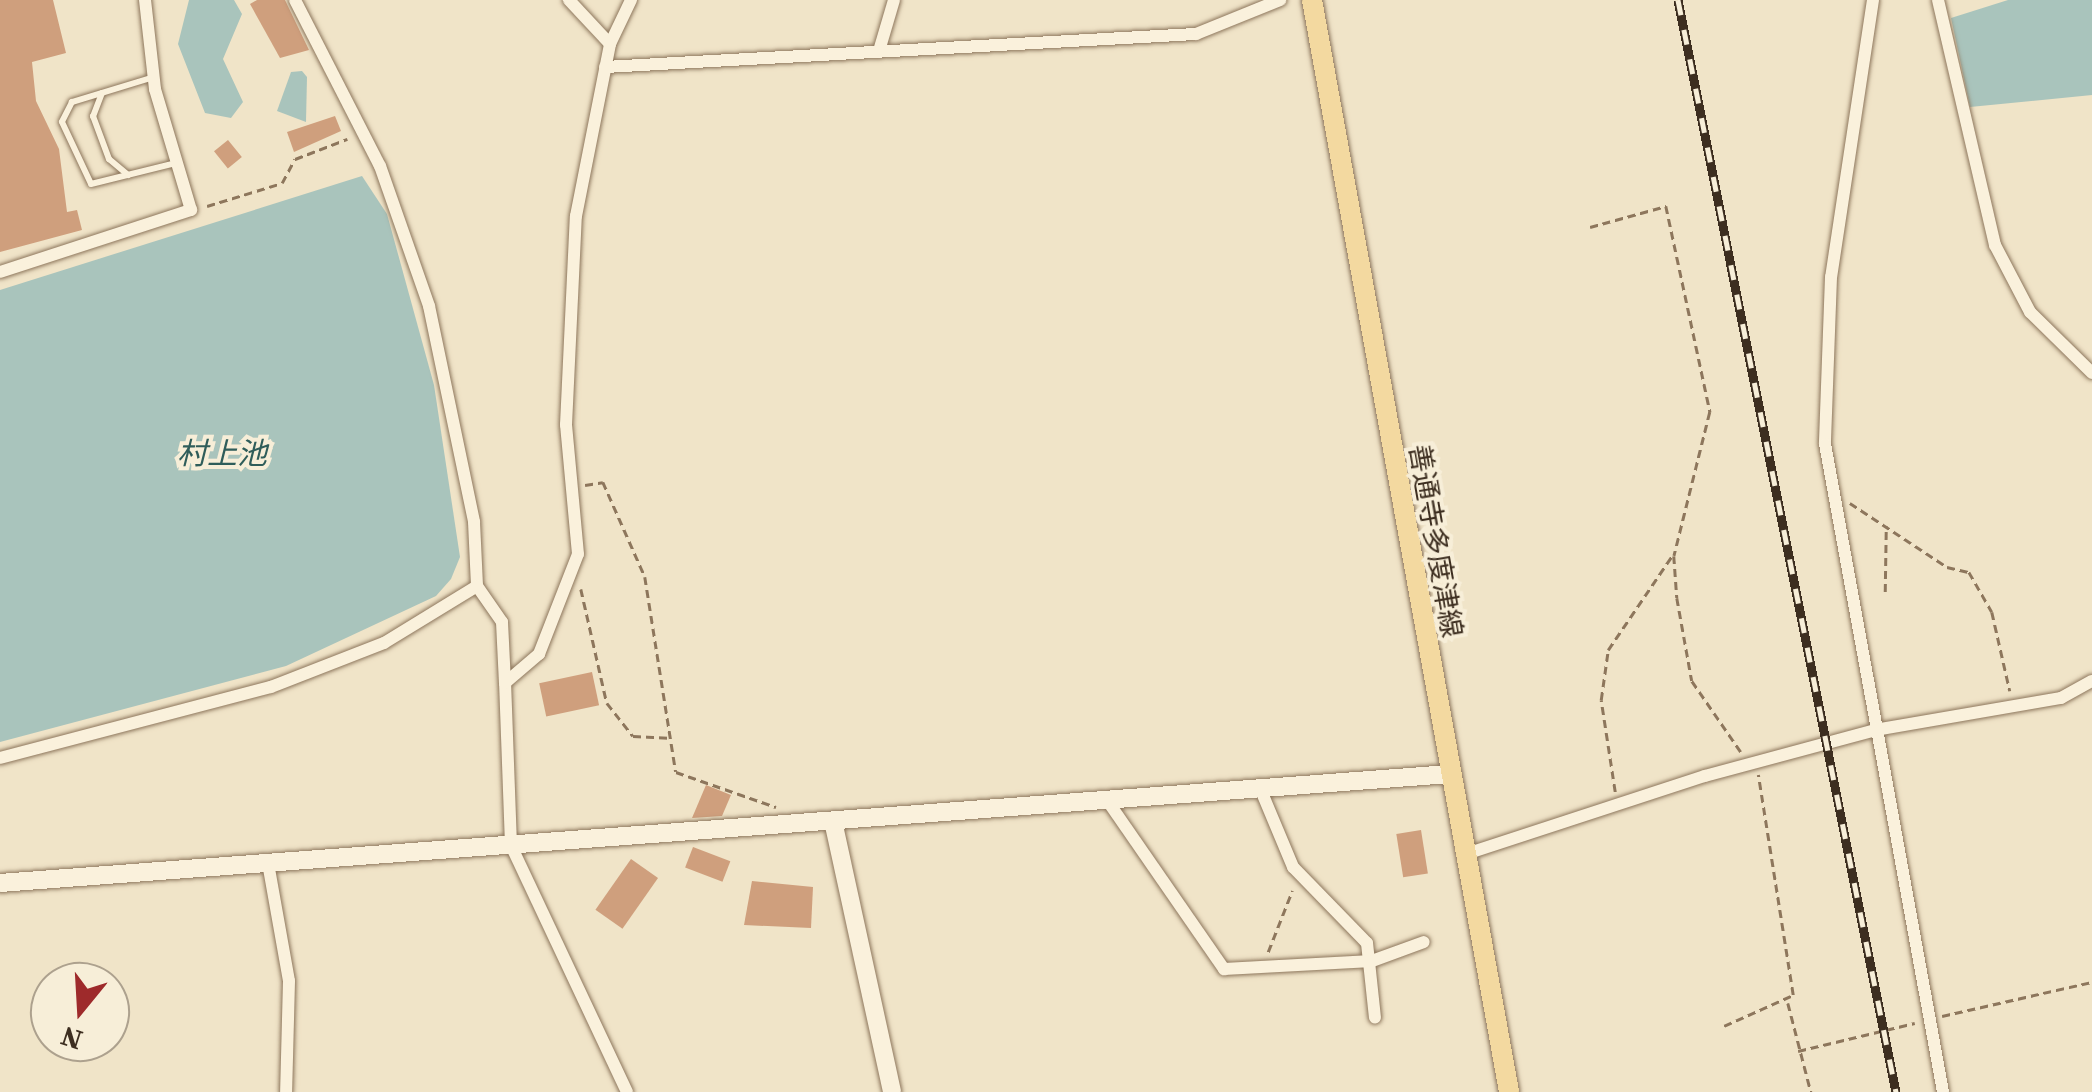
<!DOCTYPE html>
<meta charset="utf-8">
<style>
body{margin:0}
#map{position:relative;width:2092px;height:1092px;overflow:hidden;background:#f0e4c8;font-family:"Source Serif 4","Noto Sans JP",serif}
div>[style]{position:absolute}
.water>*{inset:0;background:#a9c4bc}
.building>*{inset:0;background:#cf9f7d;transform-origin:0 0}
.path>*{height:2.5px;margin-top:-1.25px;transform-origin:0;background:repeating-linear-gradient(90deg,#8d765c 0 8px,transparent 0 13px)}
.roads{filter:drop-shadow(0 0 2px #8d765c) drop-shadow(0 0 2px #8d765c)}
.lane>*{height:6px;margin:-3px;padding:0 3px;transform-origin:3px;border-radius:3px;background:#faf1dc}
.street>*{height:12px;margin:-6px;padding:0 6px;transform-origin:6px;border-radius:6px;background:#faf1dc}
.secondary>*{height:18px;margin:-9px;padding:0 9px;transform-origin:9px;border-radius:9px;background:#faf1dc}
.primary>*{height:20px;margin:-10px;padding:0 10px;transform-origin:10px;border-radius:10px;background:#f3d9a0}
.rail>*{height:9px;margin-top:-4.5px;transform-origin:0;background:repeating-linear-gradient(90deg,#f7eed8 0 15px,#3d2e20 0 30px);box-sizing:border-box;border-block:2px solid #3d2e20}
span{translate:-50% -50%;white-space:nowrap;text-align:center;line-height:1.15;-webkit-text-stroke:8px #f7eed8;paint-order:stroke}
.street-label{font-size:28px;color:#3d2e20}
.water-label{font-size:30px;color:#2f5d5a;font-style:italic}
.north{position:absolute;left:30px;top:962px;width:100px;height:100px;box-sizing:border-box;background:#f7eed8;border:2px solid #ada18e;border-radius:50%;rotate:198deg;font-size:28px;font-weight:700;line-height:40px;text-align:center;color:#3d2e20}
.north::after{content:'';display:block;margin:auto;width:35px;height:45px;background:#9e2a2b;clip-path:polygon(50% 0,100% 100%,50% 72%,0 100%)}
</style>
<div id="map">
<div class="water">
<div style="clip-path:polygon(189px 0,234px 0,242px 14px,223px 59px,243px 102px,231px 118px,205px 113px,178px 44px)"></div>
<div style="clip-path:polygon(2008px 0,2092px 0,2092px 95px,1970px 107px,1951px 18px)"></div>
<div style="clip-path:polygon(302px 71px,307px 77px,306px 122px,277px 111px,291px 72px)"></div>
<div style="clip-path:polygon(362px 176px,387px 214px,434px 385px,460px 557px,451px 579px,436px 596px,286px 666px,0 742px,0 290px)"></div>
</div>
<div class="building">
<div style="clip-path:polygon(0 0,53px 0,66px 53px,32px 62px,36px 101px,59px 149px,67px 212px,77px 210px,82px 230px,0 252px)"></div>
<div style="clip-path:polygon(257px 0,285px 0,309px 50px,280px 58px,250px 4px)"></div>
<div style="clip-path:polygon(335px 116px,341px 131px,294px 152px,287px 132px)"></div>
<div style="left:228px;top:140px;width:22px;height:18px;rotate:51deg"></div>
<div style="left:592px;top:672px;width:34px;height:54px;rotate:78deg"></div>
<div style="clip-path:polygon(706px 785px,731px 795px,722px 816px,692px 818px)"></div>
<div style="left:1421px;top:830px;width:44px;height:25px;rotate:81deg"></div>
<div style="left:693px;top:847px;width:40px;height:22px;rotate:21deg"></div>
<div style="left:631px;top:859px;width:33px;height:62px;rotate:35deg"></div>
<div style="clip-path:polygon(752px 881px,813px 887px,811px 928px,744px 925px)"></div>
</div>
<div class="path">
<div style="left:207px;top:206px;width:78px;rotate:-17deg"></div>
<div style="left:282px;top:183px;width:27px;rotate:-62deg"></div>
<div style="left:295px;top:159px;width:56px;rotate:-21deg"></div>
<div style="left:1590px;top:227px;width:79px;rotate:-15.4deg"></div>
<div style="left:1666px;top:206px;width:211px;rotate:77.9deg"></div>
<div style="left:1710px;top:412px;width:148px;rotate:104deg"></div>
<div style="left:1674px;top:556px;width:42px;rotate:85.9deg"></div>
<div style="left:1677px;top:598px;width:84px;rotate:79.8deg"></div>
<div style="left:1692px;top:681px;width:86px;rotate:55.4deg"></div>
<div style="left:585px;top:485px;width:18px;rotate:-9deg"></div>
<div style="left:603px;top:482px;width:104px;rotate:66.1deg"></div>
<div style="left:645px;top:577px;width:197px;rotate:81deg"></div>
<div style="left:676px;top:772px;width:106px;rotate:19.3deg"></div>
<div style="left:1850px;top:503px;width:116px;rotate:33.4deg"></div>
<div style="left:1947px;top:567px;width:23px;rotate:13deg"></div>
<div style="left:1969px;top:572px;width:46px;rotate:60.1deg"></div>
<div style="left:1992px;top:612px;width:81px;rotate:77.2deg"></div>
<div style="left:581px;top:589px;width:117px;rotate:77.2deg"></div>
<div style="left:607px;top:703px;width:42px;rotate:51.8deg"></div>
<div style="left:633px;top:736px;width:35px;rotate:3deg"></div>
<div style="left:1885px;top:592px;width:66px;rotate:-89.1deg"></div>
<div style="left:1615px;top:792px;width:93px;rotate:-98.7deg"></div>
<div style="left:1601px;top:700px;width:50px;rotate:-82deg"></div>
<div style="left:1608px;top:650px;width:114px;rotate:-55.8deg"></div>
<div style="left:1268px;top:952px;width:66px;rotate:-68.5deg"></div>
<div style="left:1788px;top:1003px;width:92px;rotate:75.5deg"></div>
<div style="left:1942px;top:1016px;width:154px;rotate:-12.8deg"></div>
<div style="left:1724px;top:1026px;width:76px;rotate:-24.2deg"></div>
<div style="left:1793px;top:995px;width:223px;rotate:-99deg"></div>
<div style="left:1798px;top:1051px;width:120px;rotate:-13.5deg"></div>
</div>
<div class="roads">
<div class="lane">
<div style="left:154px;top:77px;width:86px;rotate:163deg"></div>
<div style="left:72px;top:102px;width:22px;rotate:117deg"></div>
<div style="left:62px;top:122px;width:68px;rotate:64.9deg"></div>
<div style="left:91px;top:184px;width:88px;rotate:-13.9deg"></div>
<div style="left:102px;top:93px;width:25px;rotate:111deg"></div>
<div style="left:93px;top:116px;width:46px;rotate:69.6deg"></div>
<div style="left:109px;top:159px;width:25px;rotate:40deg"></div>
</div>
<div class="street">
<div style="left:295px;top:0;width:186px;rotate:62.9deg"></div>
<div style="left:380px;top:166px;width:148px;rotate:70.7deg"></div>
<div style="left:429px;top:306px;width:221px;rotate:78.2deg"></div>
<div style="left:474px;top:522px;width:64px;rotate:87.3deg"></div>
<div style="left:569px;top:0;width:60px;rotate:47deg"></div>
<div style="left:1873px;top:0;width:280px;rotate:98.6deg"></div>
<div style="left:1831px;top:277px;width:167px;rotate:92.1deg"></div>
<div style="left:1825px;top:444px;width:659px;rotate:79.68deg"></div>
<div style="left:1938px;top:0;width:252px;rotate:76.9deg"></div>
<div style="left:1995px;top:245px;width:76px;rotate:62.4deg"></div>
<div style="left:2030px;top:312px;width:87px;rotate:44.5deg"></div>
<div style="left:879px;top:51px;width:53px;rotate:-73.6deg"></div>
<div style="left:605px;top:67px;width:592px;rotate:-3.2deg"></div>
<div style="left:1196px;top:34px;width:91px;rotate:-22deg"></div>
<div style="left:0;top:272px;width:201px;rotate:-18deg"></div>
<div style="left:191px;top:210px;width:126px;rotate:-106.6deg"></div>
<div style="left:155px;top:89px;width:90px;rotate:-96.4deg"></div>
<div style="left:0;top:758px;width:280px;rotate:-14.7deg"></div>
<div style="left:271px;top:687px;width:121px;rotate:-21.3deg"></div>
<div style="left:384px;top:643px;width:109px;rotate:-31.5deg"></div>
<div style="left:477px;top:586px;width:44px;rotate:55.2deg"></div>
<div style="left:502px;top:622px;width:61px;rotate:87.2deg"></div>
<div style="left:1260px;top:788px;width:86px;rotate:67.3deg"></div>
<div style="left:1293px;top:867px;width:106px;rotate:45.8deg"></div>
<div style="left:1367px;top:943px;width:75px;rotate:83.9deg"></div>
<div style="left:1107px;top:800px;width:206px;rotate:55.3deg"></div>
<div style="left:1224px;top:969px;width:148px;rotate:-3.1deg"></div>
<div style="left:1372px;top:961px;width:55px;rotate:-20.1deg"></div>
<div style="left:1466px;top:854px;width:251px;rotate:-18.1deg"></div>
<div style="left:1705px;top:776px;width:176px;rotate:-15.1deg"></div>
<div style="left:1875px;top:730px;width:189px;rotate:-9.8deg"></div>
<div style="left:2061px;top:698px;width:35px;rotate:-29deg"></div>
<div style="left:268px;top:863px;width:120px;rotate:79.9deg"></div>
<div style="left:289px;top:981px;width:111px;rotate:91.5deg"></div>
<div style="left:627px;top:1092px;width:273px;rotate:-115.2deg"></div>
<div style="left:511px;top:845px;width:162px;rotate:-92.1deg"></div>
<div style="left:505px;top:683px;width:45px;rotate:-40.5deg"></div>
<div style="left:539px;top:654px;width:107px;rotate:-68.7deg"></div>
<div style="left:578px;top:554px;width:130px;rotate:-95.3deg"></div>
<div style="left:566px;top:425px;width:209px;rotate:-87.3deg"></div>
<div style="left:576px;top:216px;width:175px;rotate:-78.8deg"></div>
<div style="left:610px;top:44px;width:49px;rotate:-64.5deg"></div>
</div>
<div class="secondary">
<div style="left:833px;top:821px;width:277px;rotate:77.7deg"></div>
<div style="left:0;top:883px;width:1454px;rotate:-4.3deg"></div>
</div>
<div class="primary">
<div style="left:1312px;top:0;width:1110px;rotate:79.77deg"></div>
</div>
</div>
<div class="rail">
<div style="left:1678px;top:0;width:1114px;rotate:78.71deg"></div>
</div>
<div class="street-label">
<span style="left:1436px;top:541px;rotate:80deg">善通寺多度津線</span>
</div>
<div class="water-label">
<span style="left:222px;top:454px">村上池</span>
</div>
<div class="north">N</div>
</div>
